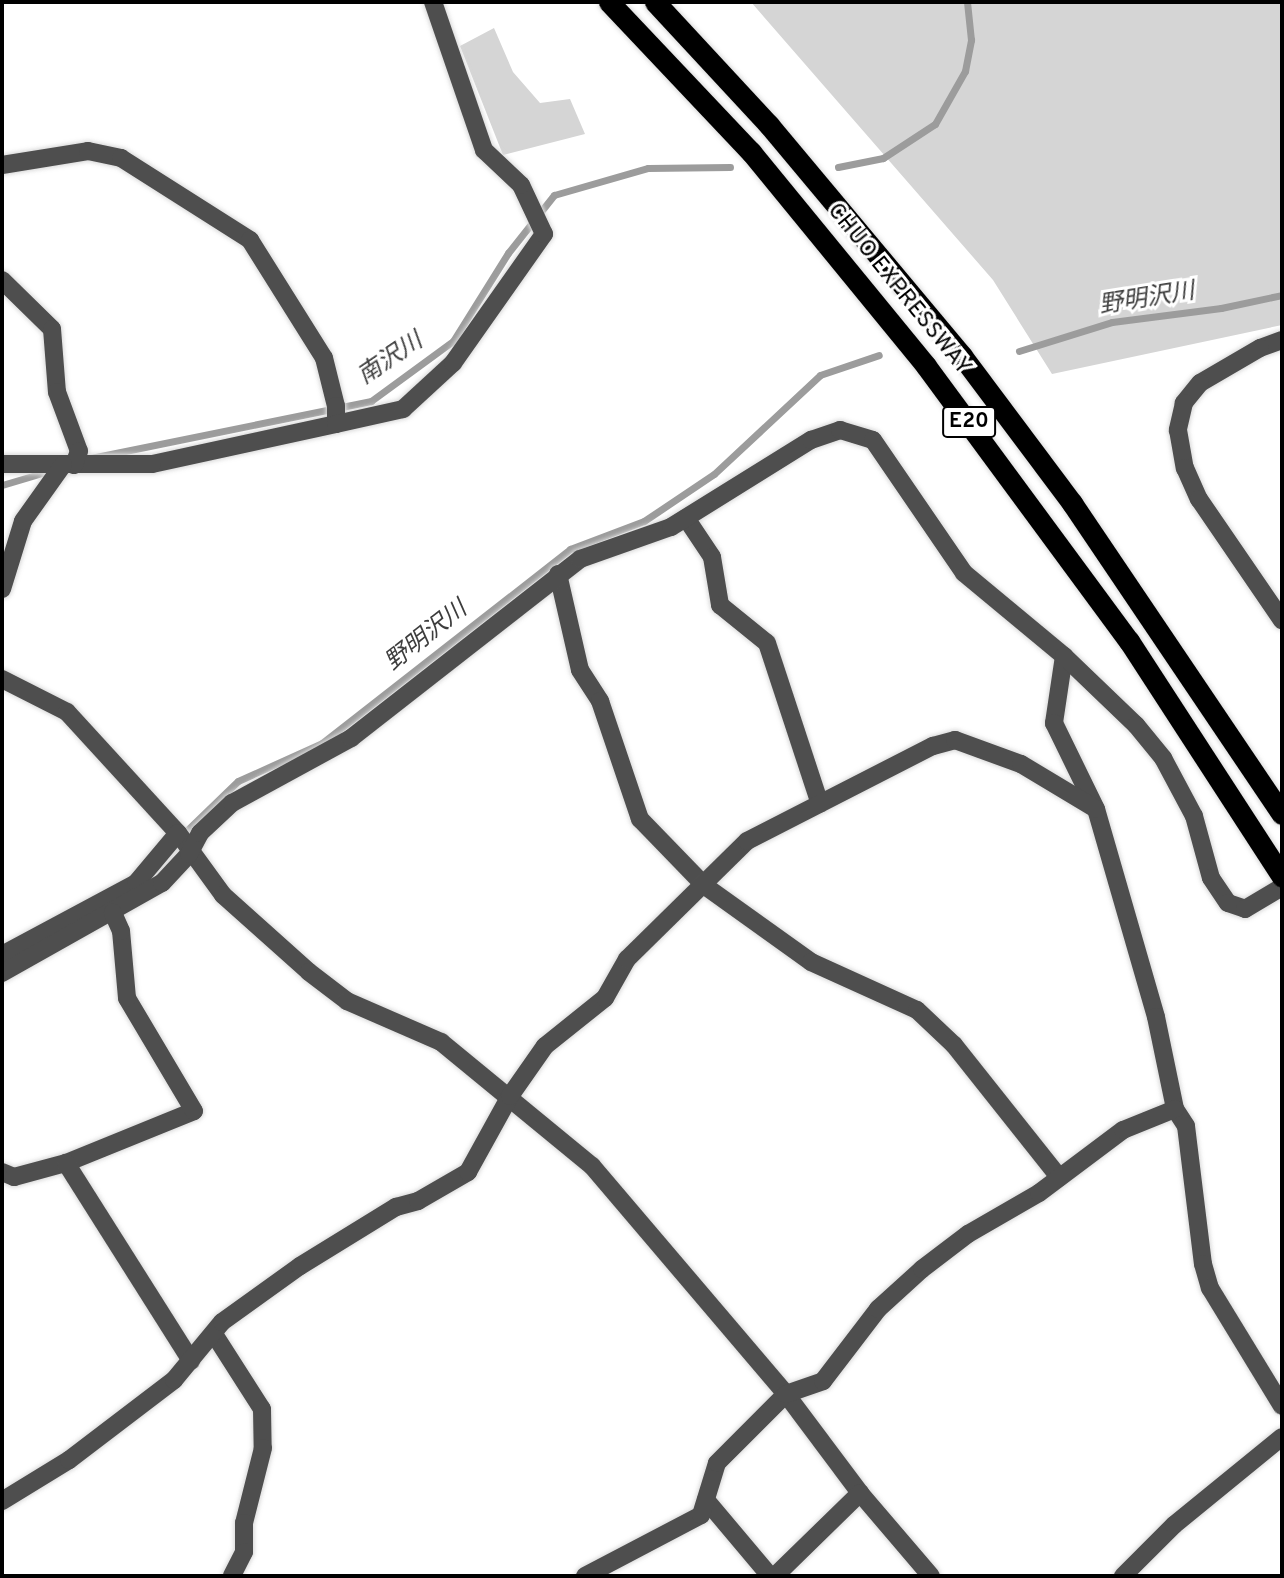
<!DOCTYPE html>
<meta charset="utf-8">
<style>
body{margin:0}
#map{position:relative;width:1284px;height:1578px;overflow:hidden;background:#fff;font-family:Overpass,"Noto Sans JP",sans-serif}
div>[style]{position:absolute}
.green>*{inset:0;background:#d5d5d5}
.stream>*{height:7px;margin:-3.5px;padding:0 3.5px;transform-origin:3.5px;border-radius:3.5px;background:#9c9c9c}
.roads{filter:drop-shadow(0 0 2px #dbdbdb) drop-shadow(0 0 2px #dbdbdb)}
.minor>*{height:18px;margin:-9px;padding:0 9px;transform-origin:9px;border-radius:9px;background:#4e4e4e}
.highway>*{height:21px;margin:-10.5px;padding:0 10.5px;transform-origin:10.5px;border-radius:10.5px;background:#000}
span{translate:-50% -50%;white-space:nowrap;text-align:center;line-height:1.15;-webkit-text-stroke:6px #fff;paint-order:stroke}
.shield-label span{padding:2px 5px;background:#fff;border:2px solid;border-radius:5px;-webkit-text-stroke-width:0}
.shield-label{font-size:21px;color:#000;font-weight:700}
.street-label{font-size:23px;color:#000}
.water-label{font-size:24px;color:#3d3d3d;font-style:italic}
.frame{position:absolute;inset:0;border:4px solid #000;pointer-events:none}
</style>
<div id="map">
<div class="green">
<div style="clip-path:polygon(751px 2px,1282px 2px,1282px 325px,1052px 374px,993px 280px)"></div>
<div style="clip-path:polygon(494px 28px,513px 72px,540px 103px,570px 99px,585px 134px,503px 155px,460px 46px)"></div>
</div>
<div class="stream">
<div style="left:838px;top:167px;width:46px;rotate:-11.3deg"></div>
<div style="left:883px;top:158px;width:62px;rotate:-33.2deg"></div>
<div style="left:935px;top:124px;width:61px;rotate:-60.5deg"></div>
<div style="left:965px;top:71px;width:32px;rotate:-79deg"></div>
<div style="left:971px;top:40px;width:38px;rotate:-96deg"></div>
<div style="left:1019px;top:351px;width:97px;rotate:-17.3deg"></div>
<div style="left:1112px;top:322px;width:110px;rotate:-7.3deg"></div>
<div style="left:1221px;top:308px;width:62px;rotate:-12deg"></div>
<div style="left:91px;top:458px;width:286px;rotate:-11.5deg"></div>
<div style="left:371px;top:401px;width:102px;rotate:-36.2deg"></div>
<div style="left:453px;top:341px;width:104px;rotate:-58deg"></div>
<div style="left:508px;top:253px;width:74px;rotate:-51.6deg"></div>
<div style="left:554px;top:195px;width:98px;rotate:-16deg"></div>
<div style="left:648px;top:168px;width:82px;rotate:-0.7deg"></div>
<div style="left:2px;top:485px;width:49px;rotate:-16.6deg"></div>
<div style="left:181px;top:836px;width:79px;rotate:-44deg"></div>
<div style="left:238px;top:781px;width:92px;rotate:-24.3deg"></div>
<div style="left:322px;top:743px;width:315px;rotate:-38deg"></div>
<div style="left:570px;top:549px;width:79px;rotate:-20.7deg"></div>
<div style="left:644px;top:521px;width:84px;rotate:-33.9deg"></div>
<div style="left:714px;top:474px;width:145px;rotate:-43deg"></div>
<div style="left:820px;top:375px;width:62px;rotate:-18.7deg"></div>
</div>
<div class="roads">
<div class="minor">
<div style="left:2px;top:165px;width:87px;rotate:-9.2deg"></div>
<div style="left:88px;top:151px;width:34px;rotate:12deg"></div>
<div style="left:121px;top:158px;width:153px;rotate:32.4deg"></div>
<div style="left:250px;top:240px;width:139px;rotate:57.9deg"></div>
<div style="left:324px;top:358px;width:49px;rotate:76deg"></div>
<div style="left:336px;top:406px;width:18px;rotate:90deg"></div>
<div style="left:336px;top:424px;width:188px;rotate:167.7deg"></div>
<div style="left:152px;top:464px;width:150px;rotate:180deg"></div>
<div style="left:2px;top:280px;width:70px;rotate:44.4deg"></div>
<div style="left:52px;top:329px;width:63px;rotate:85.5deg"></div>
<div style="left:57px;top:392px;width:63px;rotate:69.6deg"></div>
<div style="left:79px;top:451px;width:15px;rotate:110deg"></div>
<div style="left:1282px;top:340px;width:23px;rotate:160deg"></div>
<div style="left:1260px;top:348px;width:69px;rotate:149.7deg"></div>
<div style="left:1200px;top:383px;width:26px;rotate:129deg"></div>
<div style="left:1184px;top:403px;width:28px;rotate:103deg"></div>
<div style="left:1178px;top:430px;width:39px;rotate:80deg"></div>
<div style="left:1185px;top:468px;width:34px;rotate:66deg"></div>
<div style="left:1199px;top:499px;width:147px;rotate:55.6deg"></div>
<div style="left:336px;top:424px;width:69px;rotate:-12.6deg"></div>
<div style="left:403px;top:409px;width:68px;rotate:-42.6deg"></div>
<div style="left:453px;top:363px;width:158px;rotate:-54.8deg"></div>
<div style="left:544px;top:234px;width:54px;rotate:-115.1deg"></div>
<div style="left:521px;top:185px;width:51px;rotate:-136.6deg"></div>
<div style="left:484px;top:150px;width:157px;rotate:-109deg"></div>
<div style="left:686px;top:518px;width:47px;rotate:56.3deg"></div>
<div style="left:712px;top:557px;width:49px;rotate:80.5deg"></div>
<div style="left:720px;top:605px;width:60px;rotate:39deg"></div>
<div style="left:767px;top:643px;width:169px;rotate:71.8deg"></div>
<div style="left:558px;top:574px;width:98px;rotate:77.1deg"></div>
<div style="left:580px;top:670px;width:37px;rotate:57deg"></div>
<div style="left:600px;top:701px;width:125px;rotate:71.3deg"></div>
<div style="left:640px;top:819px;width:93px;rotate:45.9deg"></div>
<div style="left:705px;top:886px;width:130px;rotate:35.6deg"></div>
<div style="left:811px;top:962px;width:116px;rotate:24.4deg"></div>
<div style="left:917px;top:1010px;width:51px;rotate:43.4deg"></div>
<div style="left:954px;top:1045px;width:169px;rotate:51.5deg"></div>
<div style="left:2px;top:589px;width:71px;rotate:-72.8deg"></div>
<div style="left:23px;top:521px;width:69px;rotate:-54.5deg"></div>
<div style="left:1064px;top:656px;width:68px;rotate:98.5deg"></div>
<div style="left:1054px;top:723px;width:96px;rotate:64deg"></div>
<div style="left:1096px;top:809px;width:216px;rotate:73.9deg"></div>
<div style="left:1156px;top:1017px;width:94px;rotate:78.3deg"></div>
<div style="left:1175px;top:1109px;width:20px;rotate:57deg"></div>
<div style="left:1186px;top:1126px;width:139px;rotate:83deg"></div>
<div style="left:1203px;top:1264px;width:25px;rotate:74deg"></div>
<div style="left:1210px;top:1288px;width:138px;rotate:58.6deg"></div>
<div style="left:2px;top:679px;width:73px;rotate:26.9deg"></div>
<div style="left:67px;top:712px;width:164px;rotate:47.5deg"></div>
<div style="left:178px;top:833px;width:77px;rotate:54deg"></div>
<div style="left:223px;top:895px;width:115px;rotate:41.8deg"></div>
<div style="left:309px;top:972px;width:48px;rotate:37.3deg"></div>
<div style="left:347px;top:1001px;width:103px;rotate:23.6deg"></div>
<div style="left:441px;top:1042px;width:195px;rotate:39.4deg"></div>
<div style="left:592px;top:1166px;width:299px;rotate:49.6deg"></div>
<div style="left:786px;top:1394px;width:124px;rotate:53.2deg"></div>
<div style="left:860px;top:1493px;width:109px;rotate:49.5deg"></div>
<div style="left:2px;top:955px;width:152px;rotate:-28.2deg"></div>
<div style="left:136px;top:883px;width:65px;rotate:-50deg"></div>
<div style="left:2px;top:973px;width:184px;rotate:-29.4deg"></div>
<div style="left:162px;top:883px;width:40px;rotate:-47deg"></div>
<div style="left:189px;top:854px;width:24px;rotate:-62deg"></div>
<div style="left:200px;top:833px;width:44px;rotate:-43.2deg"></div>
<div style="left:232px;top:803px;width:136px;rotate:-28.6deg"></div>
<div style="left:351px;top:738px;width:291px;rotate:-38deg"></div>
<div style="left:580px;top:559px;width:96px;rotate:-19.4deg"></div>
<div style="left:671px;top:527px;width:165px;rotate:-31.9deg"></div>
<div style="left:811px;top:440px;width:31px;rotate:-19deg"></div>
<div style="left:840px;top:430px;width:34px;rotate:17deg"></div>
<div style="left:873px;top:440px;width:161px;rotate:55.6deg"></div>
<div style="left:964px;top:573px;width:130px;rotate:39.7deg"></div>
<div style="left:1064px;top:656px;width:100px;rotate:43.8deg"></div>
<div style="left:1136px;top:725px;width:43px;rotate:50.7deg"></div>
<div style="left:1163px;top:758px;width:66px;rotate:61.9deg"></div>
<div style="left:1194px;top:816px;width:64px;rotate:74.7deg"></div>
<div style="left:1211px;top:878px;width:30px;rotate:56deg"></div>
<div style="left:1228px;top:903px;width:18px;rotate:19deg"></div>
<div style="left:1245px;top:909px;width:43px;rotate:-30.7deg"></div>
<div style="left:66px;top:1163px;width:138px;rotate:-22.1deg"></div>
<div style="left:194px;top:1111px;width:131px;rotate:-120.7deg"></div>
<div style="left:127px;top:998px;width:67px;rotate:-95.1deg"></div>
<div style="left:121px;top:931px;width:20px;rotate:-114deg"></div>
<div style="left:2px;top:1172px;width:13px;rotate:23deg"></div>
<div style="left:14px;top:1177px;width:54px;rotate:-15.1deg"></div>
<div style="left:66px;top:1163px;width:234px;rotate:57.7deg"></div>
<div style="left:214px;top:1334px;width:89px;rotate:57.4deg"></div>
<div style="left:262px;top:1409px;width:39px;rotate:89deg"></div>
<div style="left:263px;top:1448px;width:77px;rotate:104.2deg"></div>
<div style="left:244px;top:1523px;width:29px;rotate:90deg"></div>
<div style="left:244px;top:1552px;width:27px;rotate:117deg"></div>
<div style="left:706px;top:1500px;width:99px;rotate:49.9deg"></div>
<div style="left:2px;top:1501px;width:79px;rotate:-31.5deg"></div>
<div style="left:69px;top:1460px;width:132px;rotate:-37.3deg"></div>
<div style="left:174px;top:1380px;width:75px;rotate:-50.4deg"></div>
<div style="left:222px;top:1322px;width:96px;rotate:-35.7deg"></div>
<div style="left:300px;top:1266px;width:113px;rotate:-31.6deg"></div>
<div style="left:396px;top:1207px;width:23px;rotate:-15deg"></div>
<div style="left:418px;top:1201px;width:58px;rotate:-30.1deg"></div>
<div style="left:468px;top:1172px;width:87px;rotate:-61.1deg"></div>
<div style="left:510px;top:1096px;width:61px;rotate:-55deg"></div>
<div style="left:545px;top:1046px;width:77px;rotate:-38.7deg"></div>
<div style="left:605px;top:998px;width:45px;rotate:-60.6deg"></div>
<div style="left:627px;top:959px;width:168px;rotate:-44.5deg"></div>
<div style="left:747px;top:841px;width:209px;rotate:-27.1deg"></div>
<div style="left:933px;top:746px;width:23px;rotate:-15deg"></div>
<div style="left:955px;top:740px;width:70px;rotate:20deg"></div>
<div style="left:1021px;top:764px;width:87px;rotate:31deg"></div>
<div style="left:585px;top:1576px;width:131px;rotate:-27.7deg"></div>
<div style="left:701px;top:1515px;width:54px;rotate:-72.9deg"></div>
<div style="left:717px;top:1463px;width:98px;rotate:-45deg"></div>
<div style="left:786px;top:1394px;width:39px;rotate:-19deg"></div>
<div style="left:823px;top:1381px;width:91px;rotate:-52.6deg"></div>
<div style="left:878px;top:1309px;width:59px;rotate:-42.3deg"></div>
<div style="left:922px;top:1269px;width:58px;rotate:-37.3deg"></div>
<div style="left:968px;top:1234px;width:82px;rotate:-30deg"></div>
<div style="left:1039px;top:1193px;width:105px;rotate:-36.9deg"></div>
<div style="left:1123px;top:1130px;width:56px;rotate:-22deg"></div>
<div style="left:775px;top:1576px;width:119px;rotate:-44.3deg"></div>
<div style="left:1123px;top:1576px;width:72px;rotate:-45deg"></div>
<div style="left:1174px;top:1525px;width:139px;rotate:-39.2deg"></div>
</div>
<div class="highway">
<div style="left:609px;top:2px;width:207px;rotate:46.6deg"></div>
<div style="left:751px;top:152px;width:276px;rotate:50.7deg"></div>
<div style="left:926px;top:366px;width:342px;rotate:53.6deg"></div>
<div style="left:1129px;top:641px;width:281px;rotate:57deg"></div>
<div style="left:655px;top:2px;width:168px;rotate:47.2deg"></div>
<div style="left:769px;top:125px;width:301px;rotate:50.1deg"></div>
<div style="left:962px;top:356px;width:184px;rotate:53.2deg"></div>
<div style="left:1072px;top:503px;width:375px;rotate:56deg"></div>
</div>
</div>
<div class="shield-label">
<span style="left:969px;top:422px">E20</span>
</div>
<div class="street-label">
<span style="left:898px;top:290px;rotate:51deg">CHUO EXPRESSWAY</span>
</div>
<div class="water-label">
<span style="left:1147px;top:300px;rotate:-9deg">野明沢川</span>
<span style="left:391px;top:360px;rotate:-34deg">南沢川</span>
<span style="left:427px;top:637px;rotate:-38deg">野明沢川</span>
</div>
<div class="frame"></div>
</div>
